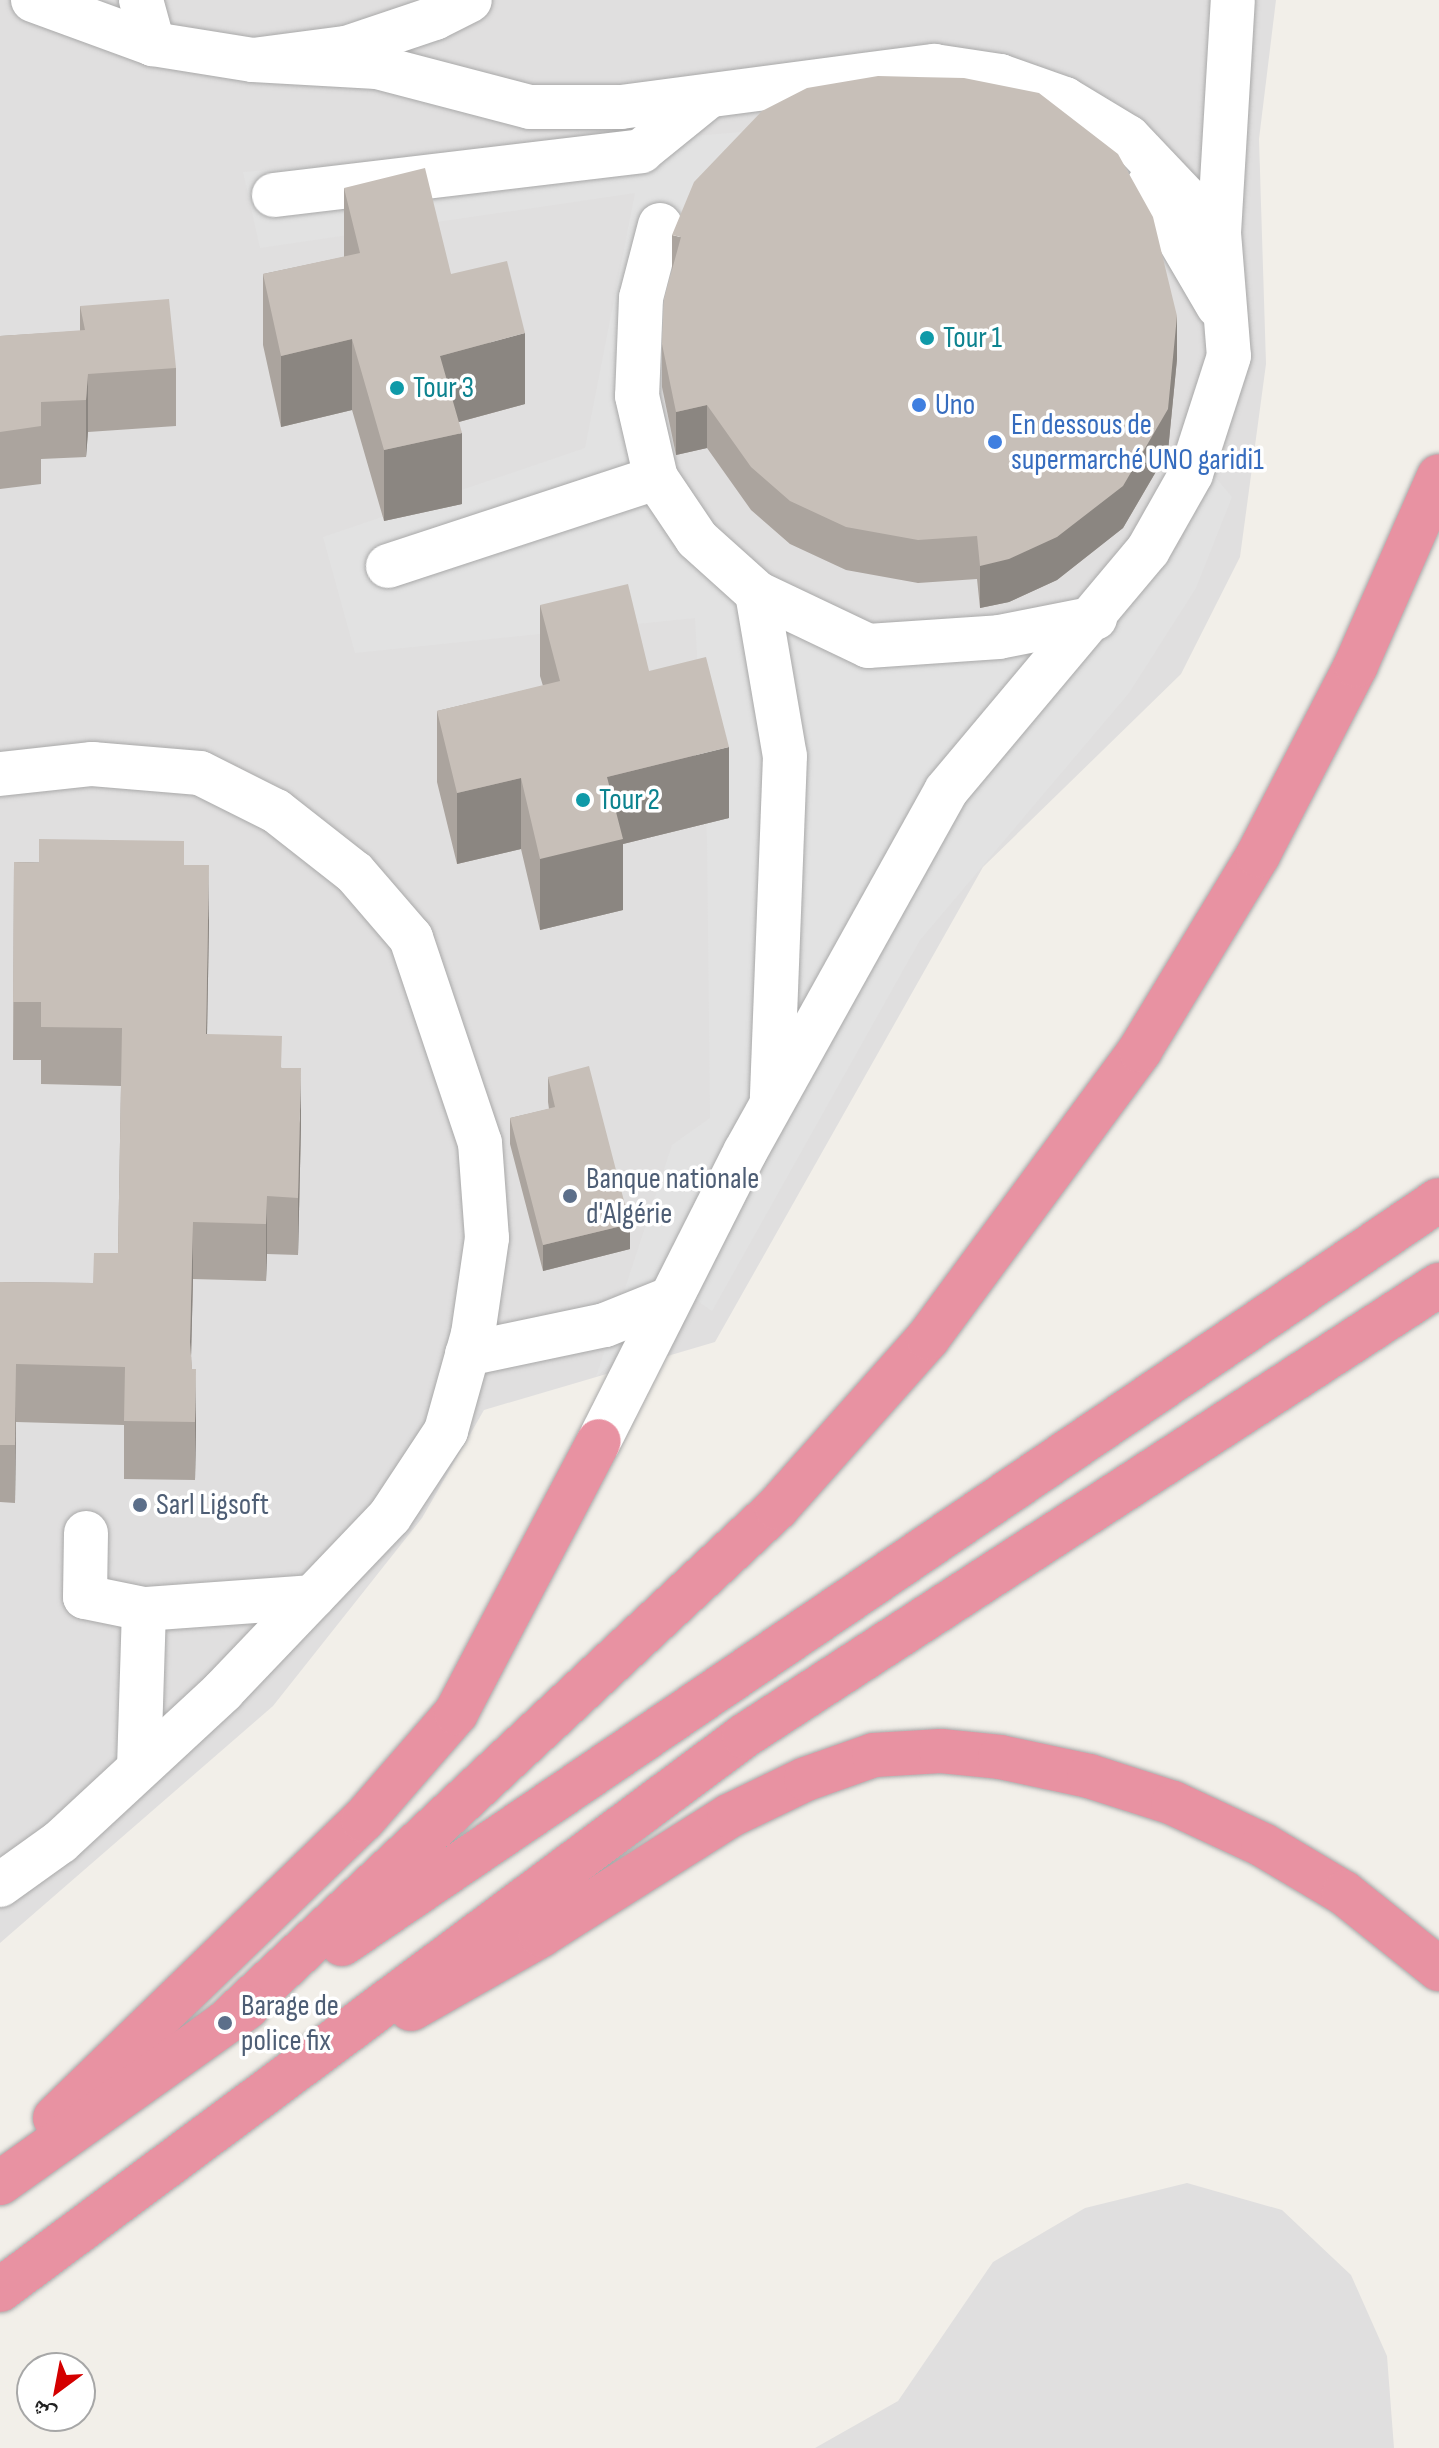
<!DOCTYPE html>
<meta charset="utf-8">
<style>
body{margin:0}
#map{position:relative;width:1439px;height:2448px;overflow:hidden;background:#f2efe9;font-family:"Sofia Sans Condensed","Noto Naskh Arabic",sans-serif}
div>[style]{position:absolute}
.residential>*{inset:0;background:#e0dfdf}
.parking>*{inset:0;background:#e2e2e2}
.roads{filter:drop-shadow(0 0 2px #a9a9a9) drop-shadow(0 0 2px #a9a9a9)}
.minor>*{height:44px;margin:-22px;padding:0 22px;transform-origin:22px;border-radius:22px;background:#fff}
.highway>*{height:44px;margin:-22px;padding:0 22px;transform-origin:22px;border-radius:22px;background:#e892a2}
.wall>*{inset:0;background:#aba49e}
.shaded-wall>*{inset:0;background:#8b8681}
.building>*{inset:0;background:#c7bfb8}
.dots>*{width:22px;height:22px;translate:-50% -50%;box-sizing:border-box;border:4px solid #fff;border-radius:50%}
span{translate:-50% -50%;white-space:nowrap;text-align:center;line-height:1.15;-webkit-text-stroke:7px #fff;paint-order:stroke}
.culture-label{font-size:30px;color:#0d838f}
.left{translate:0 -50%;text-align:left}
.shop-label{font-size:30px;color:#366cbe}
.service-label{font-size:30px;color:#4e5e75}
.north{position:absolute;left:16px;top:2352px;width:80px;height:80px;box-sizing:border-box;background:#fff;border:2px solid #a7a7a7;border-radius:50%;rotate:212deg;font-size:22px;font-weight:700;line-height:32px;text-align:center;color:#222}
.north::after{content:'';display:block;margin:auto;width:28px;height:36px;background:#d40000;clip-path:polygon(50% 0,100% 100%,50% 72%,0 100%)}
</style>
<div id="map">
<div class="residential">
<div style="clip-path:polygon(0 0,1276px 0,1259px 139px,1266px 364px,1240px 557px,1181px 674px,983px 867px,715px 1342px,484px 1410px,422px 1518px,273px 1706px,0 1943px)"></div>
<div style="clip-path:polygon(1187px 2183px,1282px 2210px,1351px 2275px,1387px 2356px,1394px 2448px,815px 2448px,898px 2401px,993px 2262px,1085px 2208px)"></div>
</div>
<div class="parking">
<div style="clip-path:polygon(791px 128px,717px 188px,652px 302px,646px 434px,725px 583px,983px 662px,1181px 546px,1206px 466px,1232px 497px,1196px 588px,1129px 693px,920px 940px,712px 1311px,688px 1294px,596px 1377px,672px 1145px,710px 1118px,707px 839px,695px 618px,355px 653px,323px 537px,585px 448px,635px 193px,260px 248px,243px 172px)"></div>
</div>
<div class="roads">
<div class="minor">
<div style="left:33px;top:0;width:128px;rotate:20.1deg"></div>
<div style="left:153px;top:44px;width:101px;rotate:9.1deg"></div>
<div style="left:253px;top:60px;width:94px;rotate:-7.4deg"></div>
<div style="left:346px;top:48px;width:94px;rotate:-18.6deg"></div>
<div style="left:435px;top:18px;width:39px;rotate:-27deg"></div>
<div style="left:141px;top:0;width:46px;rotate:74.7deg"></div>
<div style="left:253px;top:60px;width:124px;rotate:3.2deg"></div>
<div style="left:377px;top:67px;width:158px;rotate:14.7deg"></div>
<div style="left:530px;top:107px;width:91px"></div>
<div style="left:621px;top:107px;width:316px;rotate:-7.5deg"></div>
<div style="left:934px;top:66px;width:67px;rotate:8.6deg"></div>
<div style="left:1000px;top:76px;width:69px;rotate:19.5deg"></div>
<div style="left:1065px;top:99px;width:74px;rotate:31.1deg"></div>
<div style="left:1128px;top:137px;width:132px;rotate:46.5deg"></div>
<div style="left:1219px;top:233px;width:123px;rotate:85.4deg"></div>
<div style="left:1229px;top:356px;width:124px;rotate:107.9deg"></div>
<div style="left:1191px;top:474px;width:87px;rotate:119.5deg"></div>
<div style="left:1148px;top:550px;width:314px;rotate:130deg"></div>
<div style="left:946px;top:791px;width:413px;rotate:119.1deg"></div>
<div style="left:745px;top:1152px;width:324px;rotate:116.8deg"></div>
<div style="left:1148px;top:186px;width:139px;rotate:59.7deg"></div>
<div style="left:274px;top:195px;width:370px;rotate:-6.8deg"></div>
<div style="left:641px;top:151px;width:87px;rotate:-39deg"></div>
<div style="left:660px;top:225px;width:75px;rotate:104.6deg"></div>
<div style="left:641px;top:298px;width:98px;rotate:92.3deg"></div>
<div style="left:637px;top:396px;width:84px;rotate:77deg"></div>
<div style="left:656px;top:478px;width:73px;rotate:56.1deg"></div>
<div style="left:697px;top:539px;width:81px;rotate:42deg"></div>
<div style="left:757px;top:593px;width:123px;rotate:25.5deg"></div>
<div style="left:868px;top:646px;width:131px;rotate:-3.9deg"></div>
<div style="left:999px;top:637px;width:98px;rotate:-11.2deg"></div>
<div style="left:1219px;top:233px;width:233px;rotate:-86.6deg"></div>
<div style="left:388px;top:566px;width:282px;rotate:-18.2deg"></div>
<div style="left:757px;top:593px;width:165px;rotate:80.3deg"></div>
<div style="left:785px;top:756px;width:345px;rotate:92.2deg"></div>
<div style="left:0;top:774px;width:93px;rotate:-6.2deg"></div>
<div style="left:92px;top:764px;width:108px;rotate:4.8deg"></div>
<div style="left:200px;top:773px;width:85px;rotate:26.6deg"></div>
<div style="left:276px;top:811px;width:100px;rotate:38.1deg"></div>
<div style="left:355px;top:873px;width:86px;rotate:49.3deg"></div>
<div style="left:411px;top:938px;width:216px;rotate:71.4deg"></div>
<div style="left:480px;top:1143px;width:95px;rotate:85.8deg"></div>
<div style="left:487px;top:1238px;width:97px;rotate:98.3deg"></div>
<div style="left:473px;top:1334px;width:101px;rotate:105.6deg"></div>
<div style="left:446px;top:1431px;width:102px;rotate:123.4deg"></div>
<div style="left:390px;top:1516px;width:242px;rotate:133.7deg"></div>
<div style="left:223px;top:1691px;width:222px;rotate:137.2deg"></div>
<div style="left:60px;top:1842px;width:74px;rotate:144.4deg"></div>
<div style="left:467px;top:1354px;width:141px;rotate:-11.9deg"></div>
<div style="left:605px;top:1325px;width:67px;rotate:-22deg"></div>
<div style="left:86px;top:1533px;width:64px;rotate:90.9deg"></div>
<div style="left:85px;top:1597px;width:60px;rotate:11.5deg"></div>
<div style="left:144px;top:1609px;width:159px;rotate:91.8deg"></div>
<div style="left:144px;top:1609px;width:169px;rotate:-4.1deg"></div>
</div>
<div class="highway">
<div style="left:342px;top:1944px;width:1325px;rotate:-34.15deg"></div>
<div style="left:411px;top:2009px;width:150px;rotate:-29.6deg"></div>
<div style="left:541px;top:1935px;width:222px;rotate:-32.3deg"></div>
<div style="left:729px;top:1816px;width:85px;rotate:-25.7deg"></div>
<div style="left:806px;top:1779px;width:72px;rotate:-19.4deg"></div>
<div style="left:874px;top:1755px;width:67px;rotate:-3.4deg"></div>
<div style="left:941px;top:1751px;width:59px;rotate:5.8deg"></div>
<div style="left:1000px;top:1757px;width:91px;rotate:12.1deg"></div>
<div style="left:1089px;top:1776px;width:88px;rotate:17.8deg"></div>
<div style="left:1173px;top:1803px;width:99px;rotate:25deg"></div>
<div style="left:1263px;top:1845px;width:94px;rotate:30.7deg"></div>
<div style="left:1344px;top:1893px;width:122px;rotate:38.7deg"></div>
<div style="left:225px;top:2023px;width:755px;rotate:-43.01deg"></div>
<div style="left:777px;top:1508px;width:227px;rotate:-48.4deg"></div>
<div style="left:928px;top:1338px;width:358px;rotate:-53.6deg"></div>
<div style="left:1140px;top:1050px;width:228px;rotate:-58.8deg"></div>
<div style="left:1258px;top:855px;width:214px;rotate:-62.7deg"></div>
<div style="left:1356px;top:665px;width:206px;rotate:-66.3deg"></div>
<div style="left:55px;top:2118px;width:429px;rotate:-44.1deg"></div>
<div style="left:363px;top:1820px;width:142px;rotate:-49deg"></div>
<div style="left:456px;top:1713px;width:307px;rotate:-62.3deg"></div>
<div style="left:0;top:2183px;width:304px;rotate:-35.4deg"></div>
<div style="left:0;top:2290px;width:928px;rotate:-36.67deg"></div>
<div style="left:744px;top:1736px;width:829px;rotate:-32.98deg"></div>
</div>
</div>
<div class="wall">
<div style="clip-path:polygon(344px 188px,451px 274px,525px 404px,459px 422px,462px 504px,384px 521px,352px 410px,281px 427px,263px 345px,263px 274px,344px 257px)"></div>
<div style="clip-path:polygon(672px 235px,1177px 359px,1168px 451px,1123px 528px,1057px 580px,1009px 602px,980px 608px,977px 579px,918px 583px,846px 570px,790px 544px,751px 510px,707px 448px,676px 455px,662px 387px,662px 344px,672px 270px)"></div>
<div style="clip-path:polygon(80px 306px,176px 368px,176px 426px,88px 432px,86px 457px,41px 459px,41px 484px,0 489px,0 336px,80px 331px)"></div>
<div style="clip-path:polygon(540px 605px,649px 671px,729px 818px,623px 844px,623px 910px,540px 930px,521px 849px,457px 864px,437px 782px,437px 711px,543px 686px,540px 676px)"></div>
<div style="clip-path:polygon(14px 862px,184px 865px,209px 923px,207px 1034px,282px 1068px,301px 1126px,298px 1255px,267px 1254px,266px 1281px,193px 1279px,191px 1356px,196px 1427px,195px 1480px,124px 1479px,124px 1425px,16px 1422px,15px 1503px,0 1502px,0 1282px,93px 1283px,118px 1253px,121px 1086px,41px 1084px,41px 1060px,13px 1060px)"></div>
<div style="clip-path:polygon(548px 1077px,630px 1249px,543px 1271px,510px 1144px,510px 1118px,549px 1109px,548px 1102px)"></div>
</div>
<div class="shaded-wall">
<div style="clip-path:polygon(1177px 316px,1177px 359px,1168px 451px,1123px 528px,1057px 580px,1009px 602px,980px 608px,980px 566px)"></div>
<div style="clip-path:polygon(525px 333px,525px 404px,440px 427px,440px 356px)"></div>
<div style="clip-path:polygon(352px 339px,352px 410px,281px 427px,281px 356px)"></div>
<div style="clip-path:polygon(88px 374px,88px 432px,86px 457px,86px 400px)"></div>
<div style="clip-path:polygon(707px 405px,707px 448px,676px 455px,676px 412px)"></div>
<div style="clip-path:polygon(462px 433px,462px 504px,384px 521px,384px 450px)"></div>
<div style="clip-path:polygon(729px 747px,729px 818px,623px 844px,623px 910px,540px 930px,540px 859px,607px 777px)"></div>
<div style="clip-path:polygon(521px 778px,521px 849px,457px 864px,457px 793px)"></div>
<div style="clip-path:polygon(209px 865px,209px 923px,206px 1092px,206px 1034px)"></div>
<div style="clip-path:polygon(301px 1068px,301px 1126px,298px 1255px,298px 1198px)"></div>
<div style="clip-path:polygon(267px 1196px,267px 1254px,266px 1281px,266px 1224px)"></div>
<div style="clip-path:polygon(193px 1222px,193px 1279px,190px 1400px,190px 1342px)"></div>
<div style="clip-path:polygon(630px 1224px,630px 1249px,543px 1271px,543px 1245px)"></div>
<div style="clip-path:polygon(16px 1364px,16px 1422px,15px 1503px,15px 1445px)"></div>
<div style="clip-path:polygon(196px 1369px,196px 1427px,195px 1480px,195px 1422px)"></div>
</div>
<div class="building">
<div style="clip-path:polygon(878px 76px,964px 78px,1039px 93px,1118px 154px,1153px 217px,1177px 316px,1168px 409px,1123px 486px,1057px 537px,1009px 559px,980px 566px,977px 536px,918px 540px,846px 527px,790px 501px,751px 467px,707px 405px,676px 412px,662px 344px,664px 299px,681px 237px,672px 235px,694px 182px,762px 111px,807px 88px)"></div>
<div style="clip-path:polygon(425px 168px,451px 274px,507px 261px,525px 333px,440px 356px,462px 433px,384px 450px,352px 339px,281px 356px,263px 274px,360px 253px,344px 188px)"></div>
<div style="clip-path:polygon(169px 299px,176px 368px,88px 374px,86px 400px,41px 402px,41px 426px,0 432px,0 336px,85px 330px,80px 306px)"></div>
<div style="clip-path:polygon(628px 584px,649px 671px,706px 657px,729px 747px,607px 777px,623px 839px,540px 859px,521px 778px,457px 793px,437px 711px,560px 681px,540px 605px)"></div>
<div style="clip-path:polygon(39px 839px,184px 841px,184px 865px,209px 865px,206px 1034px,282px 1036px,281px 1068px,301px 1068px,298px 1198px,267px 1196px,266px 1224px,193px 1222px,190px 1342px,192px 1369px,196px 1369px,195px 1422px,124px 1421px,125px 1367px,16px 1364px,15px 1445px,0 1445px,0 1282px,93px 1283px,94px 1253px,118px 1253px,122px 1028px,41px 1027px,41px 1002px,13px 1002px,14px 862px,39px 863px)"></div>
<div style="clip-path:polygon(589px 1066px,630px 1224px,543px 1245px,510px 1118px,555px 1107px,548px 1077px)"></div>
</div>
<div class="dots">
<div style="left:927px;top:338px;background:#0f9aa8"></div>
<div style="left:397px;top:388px;background:#0f9aa8"></div>
<div style="left:919px;top:405px;background:#3f7fe0"></div>
<div style="left:995px;top:442px;background:#3f7fe0"></div>
<div style="left:583px;top:800px;background:#0f9aa8"></div>
<div style="left:570px;top:1196px;background:#5c6f8a"></div>
<div style="left:140px;top:1505px;background:#5c6f8a"></div>
<div style="left:225px;top:2023px;background:#5c6f8a"></div>
</div>
<div class="culture-label">
<span class="left" style="left:943px;top:338px">Tour 1</span>
<span class="left" style="left:413px;top:388px">Tour 3</span>
<span class="left" style="left:599px;top:800px">Tour 2</span>
</div>
<div class="shop-label">
<span class="left" style="left:935px;top:405px">Uno</span>
<span class="left" style="left:1011px;top:442px">En dessous de<br>supermarché UNO garidi1</span>
</div>
<div class="service-label">
<span class="left" style="left:586px;top:1196px">Banque nationale<br>d'Algérie</span>
<span class="left" style="left:156px;top:1505px">Sarl Ligsoft</span>
<span class="left" style="left:241px;top:2023px">Barage de<br>police fix</span>
</div>
<div class="north">ش</div>
</div>
